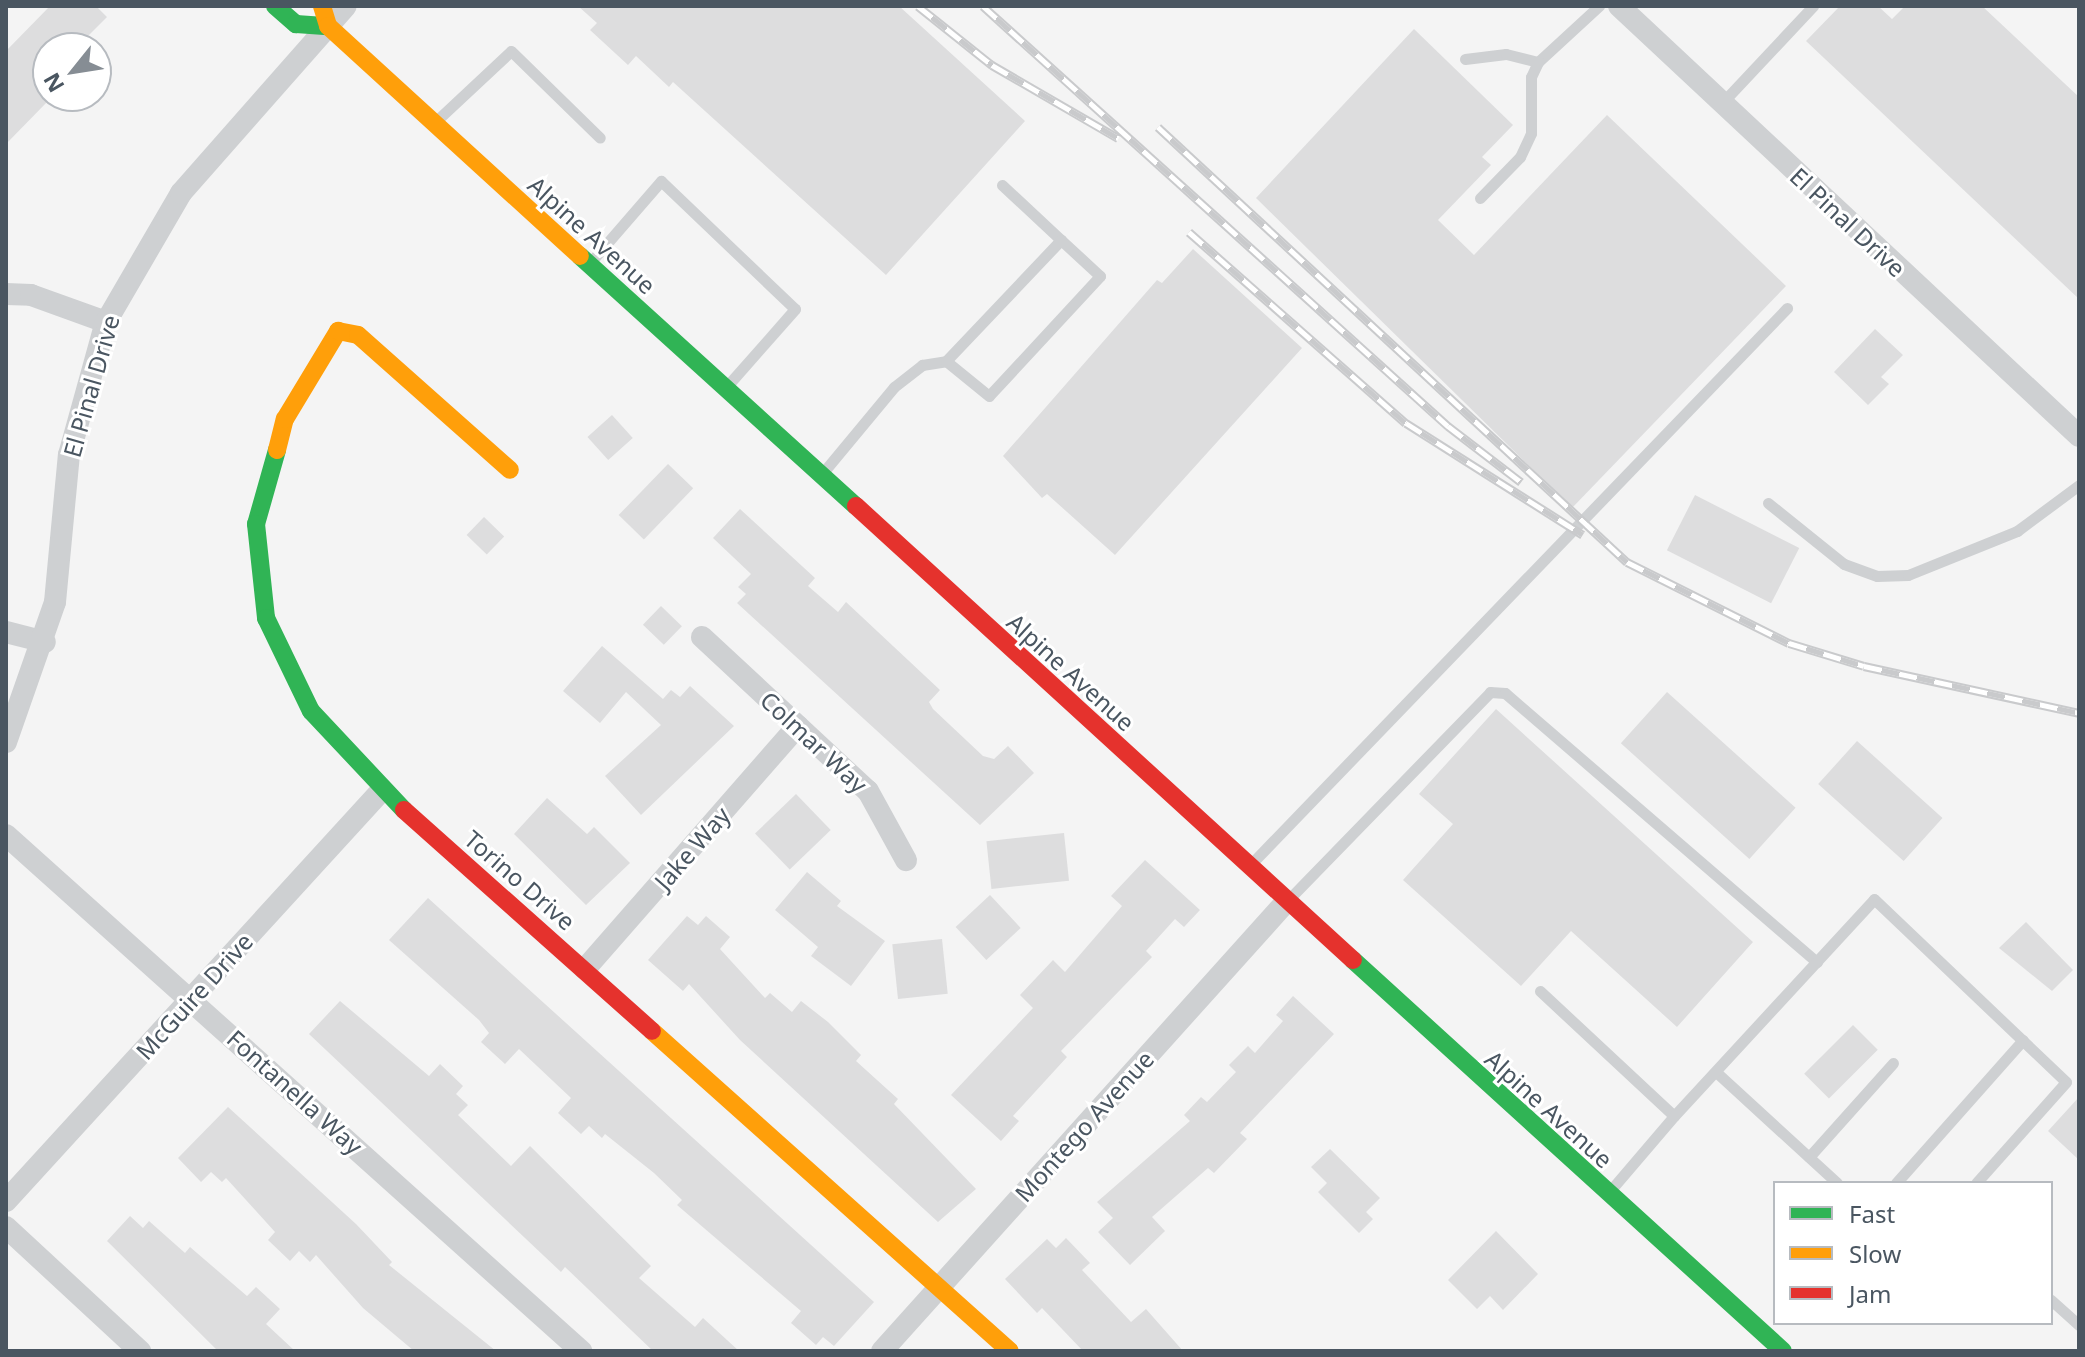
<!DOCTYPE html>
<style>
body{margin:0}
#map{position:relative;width:2085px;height:1357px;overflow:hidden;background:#f4f4f4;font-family:"Noto Sans",sans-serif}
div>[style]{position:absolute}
.building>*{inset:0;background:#ddddde;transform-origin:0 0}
.lane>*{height:11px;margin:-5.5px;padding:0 5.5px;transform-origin:5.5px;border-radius:5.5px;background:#ced0d2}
.street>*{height:22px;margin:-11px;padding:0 11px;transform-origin:11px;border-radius:11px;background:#ced0d2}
.fast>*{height:18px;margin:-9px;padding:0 9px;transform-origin:9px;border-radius:9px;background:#30b455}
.slow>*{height:18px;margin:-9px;padding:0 9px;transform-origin:9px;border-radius:9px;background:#ff9f0a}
.jam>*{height:18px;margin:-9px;padding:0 9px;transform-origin:9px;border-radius:9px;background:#e5322d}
.rail>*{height:9px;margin-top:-4.5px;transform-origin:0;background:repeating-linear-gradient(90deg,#fff 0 18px,#c9cacc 0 36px);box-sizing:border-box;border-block:2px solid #c9cacc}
span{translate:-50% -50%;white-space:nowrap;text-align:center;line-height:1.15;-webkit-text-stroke:6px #fff;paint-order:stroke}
.street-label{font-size:24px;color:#4a5661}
.frame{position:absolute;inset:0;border:8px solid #4a5661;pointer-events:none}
.legend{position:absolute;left:1773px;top:1181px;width:280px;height:144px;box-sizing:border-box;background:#fff;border:2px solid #b7bbc0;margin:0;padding:10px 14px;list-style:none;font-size:24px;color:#4a5661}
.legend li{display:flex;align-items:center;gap:16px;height:40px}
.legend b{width:40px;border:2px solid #b7bbc0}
.north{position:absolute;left:32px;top:32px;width:80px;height:80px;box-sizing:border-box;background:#fff;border:2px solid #b7bbc0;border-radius:50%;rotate:240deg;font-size:22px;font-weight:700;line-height:32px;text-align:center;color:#4a5661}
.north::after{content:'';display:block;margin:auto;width:28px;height:36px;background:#868d94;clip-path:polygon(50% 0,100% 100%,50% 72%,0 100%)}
</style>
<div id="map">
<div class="building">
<div style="clip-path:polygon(50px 6px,96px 6px,107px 17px,76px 48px,48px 48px,48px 101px,6px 144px,6px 51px)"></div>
<div style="clip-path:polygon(578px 6px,899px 6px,1025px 121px,886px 275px,673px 82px,669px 87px,636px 56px,628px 65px,590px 30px,597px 23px)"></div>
<div style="clip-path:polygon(1840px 6px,1878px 6px,1892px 19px,1905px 6px,1982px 6px,2079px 97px,2079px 299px,1806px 41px)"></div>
<div style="clip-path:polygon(1414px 29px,1513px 125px,1482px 157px,1491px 165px,1438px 220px,1474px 255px,1607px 115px,1786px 286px,1572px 508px,1256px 198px)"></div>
<div style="clip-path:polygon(1193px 249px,1302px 348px,1115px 555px,1047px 494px,1042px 498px,1003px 456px,1157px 280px,1162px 283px)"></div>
<div style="clip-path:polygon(1875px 329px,1903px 355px,1881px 377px,1889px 384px,1868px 405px,1834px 372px)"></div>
<div style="left:612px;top:415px;width:31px;height:33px;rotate:48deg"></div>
<div style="left:668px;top:464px;width:35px;height:71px;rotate:44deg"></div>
<div style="left:1695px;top:495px;width:117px;height:62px;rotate:27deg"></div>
<div style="clip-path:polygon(740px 509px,815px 578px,808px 586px,838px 612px,846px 602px,940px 690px,929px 702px,933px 709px,983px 756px,994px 759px,1008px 746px,1034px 773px,980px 825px,737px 603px,746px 594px,738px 587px,751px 574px,713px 538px)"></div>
<div style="left:484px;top:517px;width:28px;height:25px;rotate:44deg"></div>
<div style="left:661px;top:606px;width:29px;height:26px;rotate:44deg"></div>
<div style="clip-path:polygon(602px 646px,663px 699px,671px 690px,680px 697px,690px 686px,734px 726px,641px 815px,605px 776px,661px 725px,626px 692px,600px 723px,563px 691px)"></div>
<div style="left:1667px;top:692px;width:173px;height:69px;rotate:42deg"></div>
<div style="clip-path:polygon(1496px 709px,1753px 942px,1677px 1027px,1571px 931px,1521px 986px,1403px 880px,1453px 824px,1419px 794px)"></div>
<div style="left:1857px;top:741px;width:115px;height:58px;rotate:42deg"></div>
<div style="left:796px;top:794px;width:50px;height:57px;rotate:46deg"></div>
<div style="clip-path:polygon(547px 798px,587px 834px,594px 827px,630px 863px,586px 905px,514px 834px)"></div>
<div style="left:1064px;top:833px;width:48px;height:78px;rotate:84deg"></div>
<div style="clip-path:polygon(1145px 860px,1200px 910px,1184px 927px,1175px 919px,1146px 951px,1152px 957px,1061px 1051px,1067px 1057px,1013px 1116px,1019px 1121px,1001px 1141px,951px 1095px,1033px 1008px,1020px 995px,1053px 960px,1065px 972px,1122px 906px,1111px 896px)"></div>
<div style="clip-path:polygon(807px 872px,841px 901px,837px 906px,885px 941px,851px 986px,811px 956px,818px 947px,775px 910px)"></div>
<div style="left:990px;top:895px;width:45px;height:47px;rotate:47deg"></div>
<div style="clip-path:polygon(428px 898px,874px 1302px,834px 1346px,823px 1337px,816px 1345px,791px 1323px,801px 1311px,677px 1205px,682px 1200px,654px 1173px,605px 1134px,602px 1138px,589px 1126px,581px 1134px,558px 1113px,571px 1098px,519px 1049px,505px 1064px,481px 1042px,489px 1033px,479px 1020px,389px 940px)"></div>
<div style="clip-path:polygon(687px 916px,698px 925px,706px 916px,730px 937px,720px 949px,765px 998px,770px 993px,792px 1012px,801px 1001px,828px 1022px,861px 1055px,856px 1061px,898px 1099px,894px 1104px,976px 1189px,938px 1222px,740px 1040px,689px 984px,683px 991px,648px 960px)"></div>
<div style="clip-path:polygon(2026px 922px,2073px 970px,2052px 991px,1999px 948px)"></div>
<div style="left:942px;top:939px;width:55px;height:50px;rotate:84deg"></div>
<div style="clip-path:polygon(1293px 996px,1334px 1034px,1240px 1133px,1247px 1139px,1214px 1173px,1208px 1168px,1152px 1217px,1165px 1231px,1130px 1265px,1098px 1232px,1113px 1218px,1097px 1202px,1190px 1121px,1184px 1115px,1201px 1097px,1207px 1102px,1236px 1072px,1229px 1065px,1248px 1046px,1255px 1053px,1283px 1021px,1276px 1015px)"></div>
<div style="clip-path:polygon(340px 1001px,429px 1076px,440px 1064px,463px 1086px,456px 1094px,468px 1105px,458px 1115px,511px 1166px,530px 1146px,651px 1266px,639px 1278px,695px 1327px,703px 1318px,739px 1351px,653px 1351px,565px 1267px,561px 1272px,309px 1034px)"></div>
<div style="left:1853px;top:1025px;width:35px;height:69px;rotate:45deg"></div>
<div style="clip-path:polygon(2079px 1097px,2079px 1160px,2048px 1131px)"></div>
<div style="clip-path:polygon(228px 1107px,356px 1224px,392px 1262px,389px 1265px,496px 1351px,414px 1351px,363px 1308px,316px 1255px,310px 1262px,299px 1251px,290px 1261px,268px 1240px,275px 1232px,226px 1178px,222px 1182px,211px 1172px,201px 1182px,178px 1158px)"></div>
<div style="clip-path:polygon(1330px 1149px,1380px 1198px,1366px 1212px,1373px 1219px,1359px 1233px,1318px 1192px,1327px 1183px,1311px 1167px)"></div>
<div style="clip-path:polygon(130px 1216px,143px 1228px,149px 1221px,185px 1253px,190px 1247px,247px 1296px,256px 1287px,280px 1309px,266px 1324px,295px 1351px,218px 1351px,107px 1241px)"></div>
<div style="clip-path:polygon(1496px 1231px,1538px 1274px,1503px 1310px,1490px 1296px,1477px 1309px,1448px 1280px)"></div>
<div style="clip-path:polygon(1066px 1238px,1090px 1263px,1082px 1270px,1131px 1322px,1146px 1309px,1183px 1351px,1083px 1351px,1042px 1308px,1037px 1313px,1005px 1279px,1047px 1239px,1056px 1248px)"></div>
</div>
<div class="lane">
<div style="left:1465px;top:59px;width:41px;rotate:-7deg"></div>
<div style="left:1506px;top:54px;width:33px;rotate:14deg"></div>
<div style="left:1538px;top:62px;width:83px;rotate:-42.6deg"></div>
<div style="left:1722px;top:103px;width:133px;rotate:-46.8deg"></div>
<div style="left:434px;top:123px;width:105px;rotate:-43.1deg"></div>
<div style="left:511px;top:51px;width:124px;rotate:44.3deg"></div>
<div style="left:1002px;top:185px;width:81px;rotate:43deg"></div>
<div style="left:1480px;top:198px;width:57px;rotate:-45.7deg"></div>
<div style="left:1520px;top:157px;width:26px;rotate:-65deg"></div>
<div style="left:1531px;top:133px;width:56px;rotate:-90deg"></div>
<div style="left:1531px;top:77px;width:17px;rotate:-65deg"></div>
<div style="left:589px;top:264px;width:110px;rotate:-49.1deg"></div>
<div style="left:661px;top:181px;width:185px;rotate:43.7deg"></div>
<div style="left:795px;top:309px;width:103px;rotate:131.4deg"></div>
<div style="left:821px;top:475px;width:114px;rotate:-50.3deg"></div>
<div style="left:894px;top:387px;width:36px;rotate:-38deg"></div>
<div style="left:922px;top:365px;width:24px;rotate:-9deg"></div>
<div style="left:946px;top:361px;width:167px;rotate:-46.5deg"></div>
<div style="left:1061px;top:240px;width:53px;rotate:42.7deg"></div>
<div style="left:1100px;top:276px;width:163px;rotate:132.8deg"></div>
<div style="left:989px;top:396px;width:55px;rotate:-140.9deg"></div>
<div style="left:1768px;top:503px;width:97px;rotate:38.8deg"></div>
<div style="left:1844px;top:564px;width:35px;rotate:20deg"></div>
<div style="left:1877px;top:576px;width:31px;rotate:-2deg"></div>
<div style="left:1908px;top:575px;width:118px;rotate:-22deg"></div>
<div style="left:2017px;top:531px;width:77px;rotate:-36.6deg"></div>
<div style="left:1252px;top:863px;width:771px;rotate:-46.05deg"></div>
<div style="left:1290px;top:898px;width:287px;rotate:-45.8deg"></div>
<div style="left:1490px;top:692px;width:15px;rotate:4deg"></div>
<div style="left:1505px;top:693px;width:412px;rotate:40.8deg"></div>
<div style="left:1540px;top:991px;width:183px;rotate:43deg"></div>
<div style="left:1674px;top:1116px;width:99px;rotate:130.5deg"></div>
<div style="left:1716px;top:1072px;width:164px;rotate:42.5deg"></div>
<div style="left:1674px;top:1116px;width:295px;rotate:-47.3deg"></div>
<div style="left:1874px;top:899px;width:265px;rotate:43.6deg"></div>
<div style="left:2066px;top:1082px;width:135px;rotate:131.7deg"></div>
<div style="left:1809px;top:1157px;width:126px;rotate:-48.2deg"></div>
<div style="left:1896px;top:1183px;width:191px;rotate:-48.4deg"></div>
<div style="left:2051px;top:1300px;width:38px;rotate:42deg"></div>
</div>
<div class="street">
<div style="left:1619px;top:6px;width:630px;rotate:43.07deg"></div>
<div style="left:6px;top:294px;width:25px;rotate:2deg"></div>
<div style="left:31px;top:295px;width:80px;rotate:19.8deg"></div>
<div style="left:6px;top:632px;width:40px;rotate:14.4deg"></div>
<div style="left:702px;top:637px;width:226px;rotate:42.9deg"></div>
<div style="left:868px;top:791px;width:79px;rotate:61.2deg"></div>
<div style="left:6px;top:742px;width:148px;rotate:-70.7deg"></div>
<div style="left:55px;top:602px;width:148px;rotate:-84.6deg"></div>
<div style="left:69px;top:455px;width:138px;rotate:-74.5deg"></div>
<div style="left:106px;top:322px;width:149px;rotate:-59.8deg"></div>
<div style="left:181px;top:193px;width:249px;rotate:-48.6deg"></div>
<div style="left:6px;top:835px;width:773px;rotate:41.9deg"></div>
<div style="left:585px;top:969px;width:323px;rotate:-48.8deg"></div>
<div style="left:6px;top:1201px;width:557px;rotate:-47.55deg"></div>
<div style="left:6px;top:1227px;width:183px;rotate:42.8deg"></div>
<div style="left:882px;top:1351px;width:604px;rotate:-48.02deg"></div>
</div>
<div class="fast">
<div style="left:275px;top:6px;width:28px;rotate:41deg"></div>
<div style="left:296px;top:24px;width:32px;rotate:4deg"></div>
<div style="left:580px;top:256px;width:372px;rotate:42.2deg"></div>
<div style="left:277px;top:450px;width:77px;rotate:105.8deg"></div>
<div style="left:256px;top:524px;width:95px;rotate:83.9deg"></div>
<div style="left:266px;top:618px;width:103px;rotate:64.2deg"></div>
<div style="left:311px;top:711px;width:136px;rotate:46.8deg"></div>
<div style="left:1353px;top:960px;width:581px;rotate:42.28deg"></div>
</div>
<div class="slow">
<div style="left:322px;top:6px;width:21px;rotate:73deg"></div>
<div style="left:328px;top:26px;width:341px;rotate:42.4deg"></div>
<div style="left:277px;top:450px;width:32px;rotate:-76deg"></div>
<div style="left:285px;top:419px;width:103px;rotate:-58.9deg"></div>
<div style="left:338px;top:331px;width:20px;rotate:11deg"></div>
<div style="left:358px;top:335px;width:203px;rotate:41.6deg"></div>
<div style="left:652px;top:1031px;width:480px;rotate:41.8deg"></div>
</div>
<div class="jam">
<div style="left:856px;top:506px;width:673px;rotate:42.41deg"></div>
<div style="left:404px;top:810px;width:332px;rotate:41.7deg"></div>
</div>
<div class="rail">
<div style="left:918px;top:6px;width:95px;rotate:38.6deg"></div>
<div style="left:992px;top:65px;width:146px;rotate:30.1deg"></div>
<div style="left:983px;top:6px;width:627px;rotate:42.09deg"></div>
<div style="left:1448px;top:426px;width:92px;rotate:37.5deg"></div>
<div style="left:1158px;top:127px;width:640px;rotate:42.85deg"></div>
<div style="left:1627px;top:562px;width:181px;rotate:26.6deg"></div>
<div style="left:1789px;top:643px;width:78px;rotate:17deg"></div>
<div style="left:1864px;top:666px;width:220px;rotate:12.3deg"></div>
<div style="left:1189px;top:232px;width:289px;rotate:41.4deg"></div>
<div style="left:1406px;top:423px;width:209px;rotate:32.3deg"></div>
</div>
<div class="street-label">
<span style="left:1848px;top:222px;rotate:43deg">El Pinal Drive</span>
<span style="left:592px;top:235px;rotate:42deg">Alpine Avenue</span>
<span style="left:91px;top:386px;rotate:-74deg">El Pinal Drive</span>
<span style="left:1071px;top:672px;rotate:42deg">Alpine Avenue</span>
<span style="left:814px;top:742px;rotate:43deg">Colmar Way</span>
<span style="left:692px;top:848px;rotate:-49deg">Jake Way</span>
<span style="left:520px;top:880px;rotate:41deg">Torino Drive</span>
<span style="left:194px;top:996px;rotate:-48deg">McGuire Drive</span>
<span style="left:295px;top:1092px;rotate:42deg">Fontanella Way</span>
<span style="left:1549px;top:1109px;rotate:42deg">Alpine Avenue</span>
<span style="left:1084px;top:1126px;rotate:-48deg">Montego Avenue</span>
</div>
<div class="frame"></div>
<ul class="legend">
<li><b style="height:10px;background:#30b455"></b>Fast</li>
<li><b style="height:10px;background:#ff9f0a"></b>Slow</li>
<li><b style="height:10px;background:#e5322d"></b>Jam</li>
</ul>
<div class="north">N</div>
</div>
